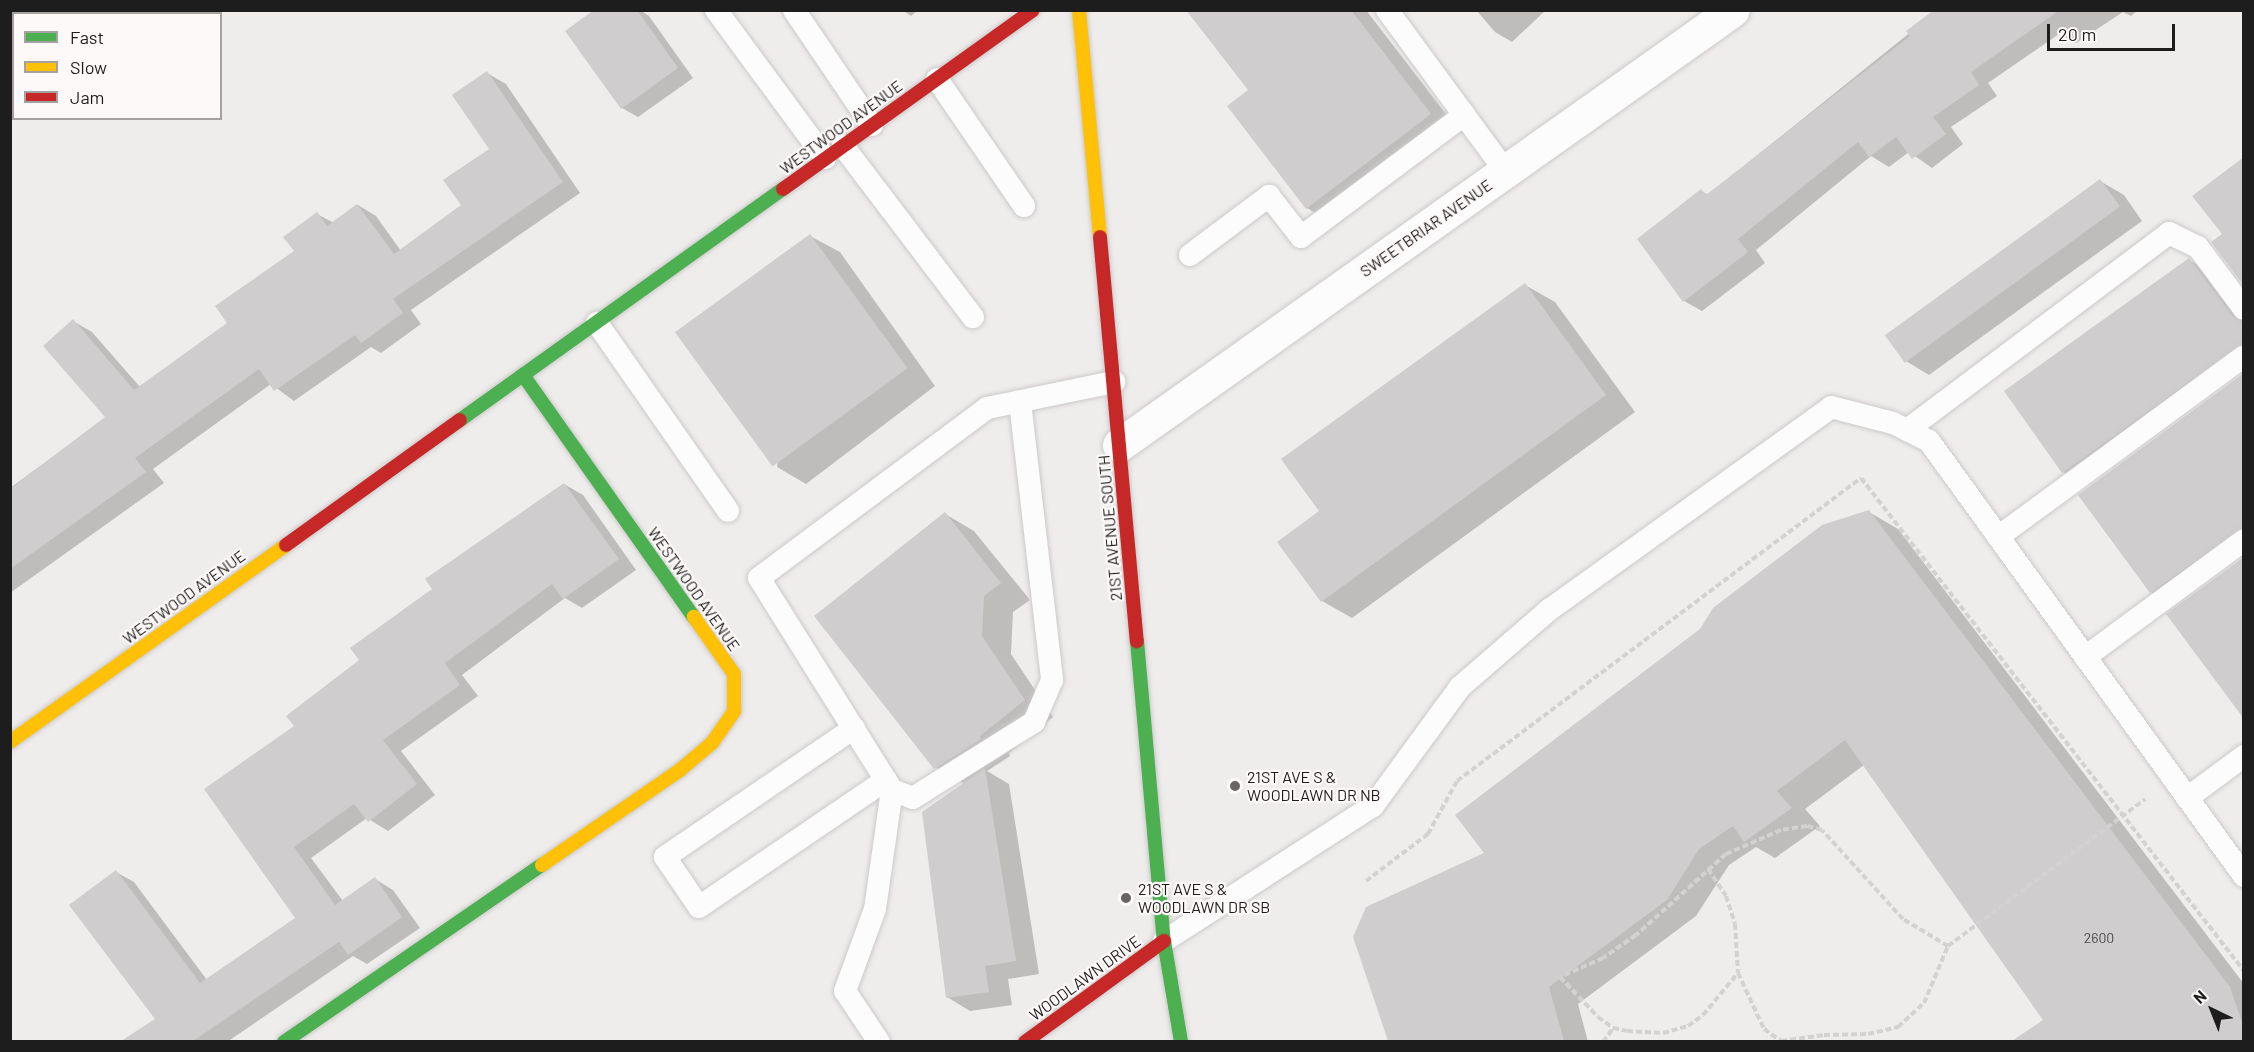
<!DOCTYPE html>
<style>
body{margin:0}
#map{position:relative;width:2254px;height:1052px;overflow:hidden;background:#efedec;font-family:Barlow,sans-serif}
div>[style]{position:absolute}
.shadow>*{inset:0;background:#0003}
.building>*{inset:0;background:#cfcdcd;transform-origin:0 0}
.path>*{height:4px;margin-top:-2px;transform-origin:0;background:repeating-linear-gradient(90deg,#d3d2d2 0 6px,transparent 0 9px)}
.roads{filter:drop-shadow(0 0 2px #cbc9c9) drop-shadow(0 0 2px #cbc9c9)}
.lane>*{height:22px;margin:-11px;padding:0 11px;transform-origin:11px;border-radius:11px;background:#fdfcfc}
.street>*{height:33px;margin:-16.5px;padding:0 16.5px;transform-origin:16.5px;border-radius:16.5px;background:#fdfcfc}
.fast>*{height:14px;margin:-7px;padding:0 7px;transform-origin:7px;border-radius:7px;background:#4caf50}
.slow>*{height:14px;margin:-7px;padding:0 7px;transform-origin:7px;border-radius:7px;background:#ffc107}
.jam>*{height:14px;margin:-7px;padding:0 7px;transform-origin:7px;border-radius:7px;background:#c62828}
.dots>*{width:16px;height:16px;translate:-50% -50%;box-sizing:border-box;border:3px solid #fdf9f8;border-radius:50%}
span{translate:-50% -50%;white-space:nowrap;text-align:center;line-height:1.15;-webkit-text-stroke:4.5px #fdf9f8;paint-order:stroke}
.number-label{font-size:14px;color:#4a4949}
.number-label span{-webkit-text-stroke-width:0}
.street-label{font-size:16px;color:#1e1d1d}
.poi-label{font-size:16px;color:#1e1d1d}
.left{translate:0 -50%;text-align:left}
.frame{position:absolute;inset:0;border:12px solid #1e1d1d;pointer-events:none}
.legend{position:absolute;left:12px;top:12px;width:210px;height:108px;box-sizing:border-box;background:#fdf9f8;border:2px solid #a4a1a0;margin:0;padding:8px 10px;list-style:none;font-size:18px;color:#1e1d1d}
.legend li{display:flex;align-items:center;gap:12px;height:30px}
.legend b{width:30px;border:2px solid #a4a1a0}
.north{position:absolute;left:2182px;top:980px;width:60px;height:60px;-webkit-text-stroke:4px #fdf9f8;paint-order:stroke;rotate:317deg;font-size:16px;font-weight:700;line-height:24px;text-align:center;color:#1e1d1d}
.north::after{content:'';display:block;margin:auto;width:21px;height:27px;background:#1e1d1d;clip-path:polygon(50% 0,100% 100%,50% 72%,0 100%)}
.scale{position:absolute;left:2047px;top:24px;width:128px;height:27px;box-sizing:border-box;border:3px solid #1e1d1d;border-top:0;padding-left:8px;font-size:18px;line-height:21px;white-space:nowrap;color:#1e1d1d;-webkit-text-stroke:4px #fdf9f8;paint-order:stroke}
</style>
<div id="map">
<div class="shadow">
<div style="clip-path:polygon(596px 10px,640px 10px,649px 16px,693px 78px,638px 117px,622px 108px)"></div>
<div style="clip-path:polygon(902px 10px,918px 10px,911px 16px)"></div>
<div style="clip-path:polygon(1203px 10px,1366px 10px,1459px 131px,1336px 225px,1307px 208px,1250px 91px)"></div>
<div style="clip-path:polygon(1476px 10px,1546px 10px,1512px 42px,1495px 32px)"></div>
<div style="clip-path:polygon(1938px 10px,2138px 10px,2131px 16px,2123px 12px,2076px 43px,2059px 34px,1988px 83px,1997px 96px,1951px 127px,1963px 144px,1932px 168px,1909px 152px,1889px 167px,1871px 156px,1756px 250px,1765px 263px,1702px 311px,1684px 301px,1702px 191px,1708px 195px)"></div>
<div style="clip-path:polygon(487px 73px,506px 84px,580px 193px,411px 310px,421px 324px,381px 353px,371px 347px,294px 401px,271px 384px,153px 469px,164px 483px,10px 593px,10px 488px,107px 417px,73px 321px,92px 332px,140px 387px,229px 324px,296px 252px,317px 214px,334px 223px,358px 205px,376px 216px,401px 251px,463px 205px,491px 149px)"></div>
<div style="clip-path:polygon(2100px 181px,2124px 195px,2142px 221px,1929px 375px,1906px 361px)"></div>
<div style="clip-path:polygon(810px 236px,840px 252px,935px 386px,806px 484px,777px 467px)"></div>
<div style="clip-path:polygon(2189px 260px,2213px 273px,2244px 314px,2244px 370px,2087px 485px,2063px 472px)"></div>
<div style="clip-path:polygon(1525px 285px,1555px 302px,1635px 412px,1352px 618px,1322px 601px,1280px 542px,1321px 511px)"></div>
<div style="clip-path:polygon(2244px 375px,2244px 554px,2174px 605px,2151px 592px)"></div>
<div style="clip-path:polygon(564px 484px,583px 495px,636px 570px,582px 608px,565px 598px,462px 675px,478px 696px,401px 751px,435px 795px,388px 831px,367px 818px,311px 858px,343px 901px,375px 879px,393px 890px,420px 928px,367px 964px,353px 956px,227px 1042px,146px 1042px,139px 1031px,157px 1019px,116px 872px,134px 882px,207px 980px,297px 918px,206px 790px,296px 726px,435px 589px)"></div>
<div style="clip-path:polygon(1869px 512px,1898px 529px,2244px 984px,2244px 1042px,2015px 1042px,2045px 1021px,1864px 765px,1805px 809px,1820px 826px,1775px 858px,1756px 847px,1729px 865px,1696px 916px,1578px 1004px,1588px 1042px,1390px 1042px,1355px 937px,1486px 854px)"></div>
<div style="clip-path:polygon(945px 514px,974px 531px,1030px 600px,1013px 612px,1011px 654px,1053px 717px,1009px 753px,1010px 756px,987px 771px,1009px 784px,1039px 974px,1008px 979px,1012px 1005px,970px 1011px,947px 997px,965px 784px,935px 767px)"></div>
</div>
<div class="building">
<div style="clip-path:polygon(594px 10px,637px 10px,678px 68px,621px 109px,565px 31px)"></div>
<div style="clip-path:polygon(1186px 10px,1351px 10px,1431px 114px,1306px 209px,1227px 106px,1248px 90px)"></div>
<div style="clip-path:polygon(1934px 10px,2060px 10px,1971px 72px,1979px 85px,1933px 117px,1946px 134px,1912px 159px,1896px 137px,1869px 157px,1858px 142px,1738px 239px,1748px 252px,1683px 302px,1637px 239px,1701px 189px,1706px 195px,1910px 36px,1906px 31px)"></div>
<div style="clip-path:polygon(487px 71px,563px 182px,393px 299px,403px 313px,361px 343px,355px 335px,274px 391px,259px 369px,135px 458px,146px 472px,10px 569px,10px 489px,105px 417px,43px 346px,73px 319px,134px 390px,227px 323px,215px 306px,294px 251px,283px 237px,317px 212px,327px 226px,357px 204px,394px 254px,461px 205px,443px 180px,489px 149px,452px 95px)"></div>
<div style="clip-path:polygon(2244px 157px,2244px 286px,2211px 242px,2222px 234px,2192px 196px)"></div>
<div style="left:2100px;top:179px;width:34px;height:266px;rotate:54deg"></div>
<div style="left:810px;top:234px;width:166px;height:167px;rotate:54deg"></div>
<div style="clip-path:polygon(2189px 258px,2233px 317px,2244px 322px,2244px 343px,2062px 473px,2004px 391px)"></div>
<div style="clip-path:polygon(1525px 283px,1606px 395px,1321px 602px,1277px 542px,1319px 511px,1281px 459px)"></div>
<div style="clip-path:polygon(2244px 373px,2244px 527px,2150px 593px,2078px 495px)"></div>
<div style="clip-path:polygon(564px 483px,619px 559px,563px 599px,552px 584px,445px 663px,460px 685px,383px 740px,417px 784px,368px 822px,354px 804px,294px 847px,335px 905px,375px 877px,402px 917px,348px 955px,339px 942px,193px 1041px,121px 1041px,155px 1019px,69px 905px,116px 870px,200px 983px,295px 918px,204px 789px,294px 726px,286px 716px,359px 660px,350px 648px,432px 589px,425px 579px)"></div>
<div style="clip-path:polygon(1869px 510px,2230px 987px,2244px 1028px,2244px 1041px,2012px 1041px,2043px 1020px,1845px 740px,1777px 791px,1792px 808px,1744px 842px,1733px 826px,1699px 849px,1667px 900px,1549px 987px,1564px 1041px,1388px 1041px,1353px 937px,1366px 907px,1484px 853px,1455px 815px,1700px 629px,1713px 608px,1822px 525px)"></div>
<div style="clip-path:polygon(945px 512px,1001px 583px,984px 596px,982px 636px,1025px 700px,980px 736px,981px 739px,934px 769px,814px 616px)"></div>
<div style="clip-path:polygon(2244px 557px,2244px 719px,2166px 614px)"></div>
<div style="clip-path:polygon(985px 768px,1016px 961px,985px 966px,989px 992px,946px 998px,922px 812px)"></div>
</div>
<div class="path">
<div style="left:1708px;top:869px;width:32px;rotate:56deg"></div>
<div style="left:1726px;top:896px;width:29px;rotate:72deg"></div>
<div style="left:1735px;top:924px;width:49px;rotate:86.5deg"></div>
<div style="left:1366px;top:881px;width:78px;rotate:-37.2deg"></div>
<div style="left:1428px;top:834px;width:60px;rotate:-61.3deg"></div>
<div style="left:1457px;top:781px;width:505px;rotate:-36.87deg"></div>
<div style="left:1861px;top:478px;width:624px;rotate:52.16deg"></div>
<div style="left:1948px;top:946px;width:52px;rotate:-149deg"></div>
<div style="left:1903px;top:919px;width:120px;rotate:-132.3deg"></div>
<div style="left:1822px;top:830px;width:16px;rotate:-165deg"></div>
<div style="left:1807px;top:826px;width:26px;rotate:171deg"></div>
<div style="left:1781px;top:830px;width:60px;rotate:156.4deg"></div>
<div style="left:1726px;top:854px;width:121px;rotate:138deg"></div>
<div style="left:1636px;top:935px;width:40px;rotate:145.1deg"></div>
<div style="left:1603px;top:958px;width:47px;rotate:156.2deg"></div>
<div style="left:1560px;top:977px;width:55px;rotate:46.5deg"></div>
<div style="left:1598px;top:1017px;width:19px;rotate:36deg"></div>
<div style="left:1613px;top:1028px;width:14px;rotate:12deg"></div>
<div style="left:1627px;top:1031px;width:36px;rotate:3deg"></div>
<div style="left:1663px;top:1033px;width:26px;rotate:-16deg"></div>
<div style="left:1688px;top:1026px;width:19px;rotate:-36deg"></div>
<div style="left:1703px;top:1015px;width:55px;rotate:-50.2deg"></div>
<div style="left:1738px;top:973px;width:62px;rotate:65.1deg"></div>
<div style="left:1764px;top:1029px;width:21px;rotate:35deg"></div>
<div style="left:1781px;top:1041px;width:43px;rotate:-7.9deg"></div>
<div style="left:1824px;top:1035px;width:44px;rotate:-1.3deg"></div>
<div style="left:1868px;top:1034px;width:31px;rotate:-13deg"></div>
<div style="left:1898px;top:1027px;width:35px;rotate:-43deg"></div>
<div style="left:1924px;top:1003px;width:62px;rotate:-67.2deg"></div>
<div style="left:1948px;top:946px;width:246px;rotate:-36.7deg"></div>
<div style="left:1603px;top:1042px;width:17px;rotate:-54deg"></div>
</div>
<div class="roads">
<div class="lane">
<div style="left:716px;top:10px;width:184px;rotate:53.6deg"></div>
<div style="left:794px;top:10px;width:139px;rotate:55.9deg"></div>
<div style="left:1387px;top:10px;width:201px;rotate:53.7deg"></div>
<div style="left:937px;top:79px;width:154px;rotate:55.6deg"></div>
<div style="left:843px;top:146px;width:215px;rotate:52.8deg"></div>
<div style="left:1190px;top:255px;width:99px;rotate:-36.8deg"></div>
<div style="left:1269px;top:196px;width:52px;rotate:52deg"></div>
<div style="left:1301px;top:237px;width:204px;rotate:-36.8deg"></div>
<div style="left:597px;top:323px;width:229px;rotate:55.1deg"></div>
<div style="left:1020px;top:402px;width:280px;rotate:83.4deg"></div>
<div style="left:1052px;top:680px;width:46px;rotate:113.2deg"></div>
<div style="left:1034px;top:722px;width:143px;rotate:147.9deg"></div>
<div style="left:913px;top:798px;width:22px;rotate:-159deg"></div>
<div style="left:892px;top:790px;width:250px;rotate:-122.1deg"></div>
<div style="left:759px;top:578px;width:284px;rotate:-36.7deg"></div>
<div style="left:987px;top:408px;width:130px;rotate:-11.6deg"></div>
<div style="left:1907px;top:430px;width:328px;rotate:-36.9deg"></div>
<div style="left:2169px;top:233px;width:32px;rotate:26deg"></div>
<div style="left:2198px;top:247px;width:77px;rotate:53.4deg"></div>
<div style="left:1998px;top:537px;width:305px;rotate:-36.3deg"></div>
<div style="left:2085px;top:657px;width:197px;rotate:-36.3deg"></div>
<div style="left:854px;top:728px;width:229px;rotate:145.7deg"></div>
<div style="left:665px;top:857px;width:60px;rotate:55.8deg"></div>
<div style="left:699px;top:907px;width:226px;rotate:-34.2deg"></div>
<div style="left:2187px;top:798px;width:71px;rotate:-36.4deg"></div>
<div style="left:1164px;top:941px;width:249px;rotate:-32.9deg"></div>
<div style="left:1373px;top:806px;width:147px;rotate:-53.8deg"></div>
<div style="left:1460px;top:687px;width:118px;rotate:-40.9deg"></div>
<div style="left:1549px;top:610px;width:347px;rotate:-35.7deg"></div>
<div style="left:1831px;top:407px;width:64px;rotate:14.5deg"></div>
<div style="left:1893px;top:423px;width:40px;rotate:26.6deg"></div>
<div style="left:1929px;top:441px;width:537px;rotate:54.09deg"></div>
<div style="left:879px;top:1042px;width:61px;rotate:-123.7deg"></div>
<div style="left:845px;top:991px;width:87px;rotate:-69.9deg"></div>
<div style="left:875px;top:909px;width:120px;rotate:-81.9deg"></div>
</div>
<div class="street">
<div style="left:1119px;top:445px;width:752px;rotate:-35.32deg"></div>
</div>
<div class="fast">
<div style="left:523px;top:375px;width:296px;rotate:54.8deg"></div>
<div style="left:460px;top:420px;width:397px;rotate:-35.6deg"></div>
<div style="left:1137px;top:641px;width:301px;rotate:84.9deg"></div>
<div style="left:1164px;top:941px;width:102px;rotate:80.4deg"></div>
<div style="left:284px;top:1042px;width:313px;rotate:-34.5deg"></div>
</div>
<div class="slow">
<div style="left:1079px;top:10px;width:228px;rotate:84.7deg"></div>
<div style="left:10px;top:742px;width:339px;rotate:-35.5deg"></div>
<div style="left:542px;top:865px;width:168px;rotate:-34.5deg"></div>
<div style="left:680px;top:770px;width:42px;rotate:-40.2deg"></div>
<div style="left:712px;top:743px;width:39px;rotate:-55deg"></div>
<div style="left:734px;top:711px;width:37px;rotate:-90deg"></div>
<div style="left:734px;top:674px;width:70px;rotate:-125.1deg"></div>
</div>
<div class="jam">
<div style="left:783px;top:189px;width:307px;rotate:-35.6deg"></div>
<div style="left:1100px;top:237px;width:406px;rotate:84.8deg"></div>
<div style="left:286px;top:545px;width:214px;rotate:-35.7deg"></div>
<div style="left:1025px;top:1042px;width:172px;rotate:-36deg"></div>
</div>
</div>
<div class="dots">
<div style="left:1235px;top:786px;background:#676665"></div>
<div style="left:1126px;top:898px;background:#676665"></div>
</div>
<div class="number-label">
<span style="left:2099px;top:938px">2600</span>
</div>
<div class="street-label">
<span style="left:841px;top:127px;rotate:-36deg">WESTWOOD AVENUE</span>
<span style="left:1426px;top:228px;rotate:-35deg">SWEETBRIAR AVENUE</span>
<span style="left:1110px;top:528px;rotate:-95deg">21ST AVENUE SOUTH</span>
<span style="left:694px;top:589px;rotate:55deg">WESTWOOD AVENUE</span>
<span style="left:184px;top:597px;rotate:-36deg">WESTWOOD AVENUE</span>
<span style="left:1085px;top:978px;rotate:-36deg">WOODLAWN DRIVE</span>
</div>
<div class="poi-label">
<span class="left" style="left:1247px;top:786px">21ST AVE S &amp;<br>WOODLAWN DR NB</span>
<span class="left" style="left:1138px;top:898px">21ST AVE S &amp;<br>WOODLAWN DR SB</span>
</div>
<div class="frame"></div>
<ul class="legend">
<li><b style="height:8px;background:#4caf50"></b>Fast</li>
<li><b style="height:8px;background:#ffc107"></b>Slow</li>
<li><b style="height:8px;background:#c62828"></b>Jam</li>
</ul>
<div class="north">N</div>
<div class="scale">20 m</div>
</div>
